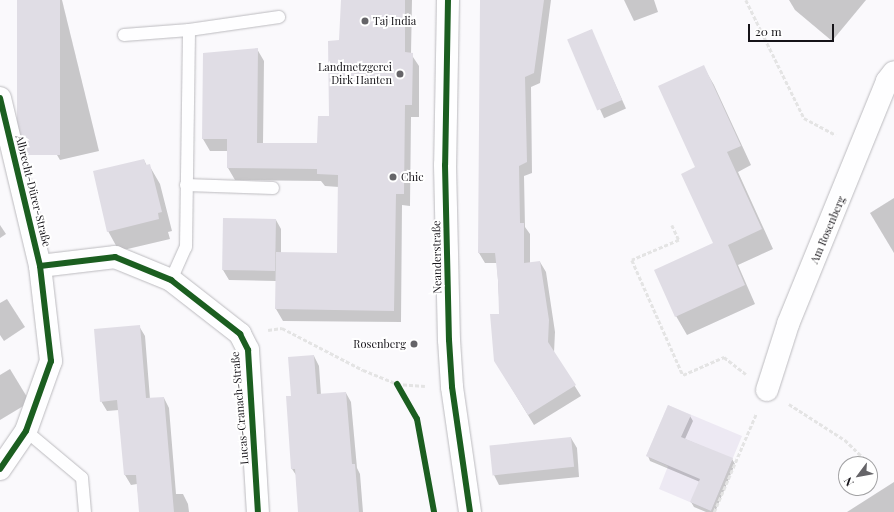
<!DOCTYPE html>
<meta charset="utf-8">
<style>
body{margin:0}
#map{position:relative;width:894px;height:512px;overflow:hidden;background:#faf9fc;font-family:"Playfair Display",serif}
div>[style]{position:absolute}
.built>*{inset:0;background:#ede9f3}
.shadow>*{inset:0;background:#0003;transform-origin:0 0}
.building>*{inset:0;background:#e0dde5;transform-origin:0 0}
.path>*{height:2.5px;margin-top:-1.25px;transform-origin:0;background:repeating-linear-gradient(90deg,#e4e4e4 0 4px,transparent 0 6px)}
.roads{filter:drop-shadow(0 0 1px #bcbbbf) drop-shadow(0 0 1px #bcbbbf)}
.service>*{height:12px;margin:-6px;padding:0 6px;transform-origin:6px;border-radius:6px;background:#fefeff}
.minor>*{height:22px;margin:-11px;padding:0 11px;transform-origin:11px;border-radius:11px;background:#fefeff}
.secondary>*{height:22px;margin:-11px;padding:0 11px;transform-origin:11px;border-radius:11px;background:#fefeff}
.cycleway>*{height:6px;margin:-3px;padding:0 3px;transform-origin:3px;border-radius:3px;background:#1b5e20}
.dots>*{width:11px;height:11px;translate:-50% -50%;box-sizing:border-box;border:2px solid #fff;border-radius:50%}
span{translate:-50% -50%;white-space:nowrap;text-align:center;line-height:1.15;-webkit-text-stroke:4px #fff;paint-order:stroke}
.poi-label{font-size:11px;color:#151318}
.left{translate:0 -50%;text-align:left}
.right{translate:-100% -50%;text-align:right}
.street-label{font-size:11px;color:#151318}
.north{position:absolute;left:838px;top:456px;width:40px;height:40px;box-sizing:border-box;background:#fff;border:1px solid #a1a1a3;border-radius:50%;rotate:238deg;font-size:11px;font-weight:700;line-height:16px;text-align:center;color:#151318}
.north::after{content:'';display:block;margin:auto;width:14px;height:18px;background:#656468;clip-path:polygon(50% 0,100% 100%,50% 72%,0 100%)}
.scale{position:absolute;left:748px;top:24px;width:86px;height:18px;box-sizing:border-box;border:2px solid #151318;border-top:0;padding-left:5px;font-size:12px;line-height:14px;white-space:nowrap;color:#151318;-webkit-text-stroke:3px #fff;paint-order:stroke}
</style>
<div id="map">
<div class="built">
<div style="clip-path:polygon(668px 405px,742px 436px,711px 511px,659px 489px,668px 466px,646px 456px)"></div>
</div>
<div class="shadow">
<div style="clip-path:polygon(18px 0,62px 0,99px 151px,60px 160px,54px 150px)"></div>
<div style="clip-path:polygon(342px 0,412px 0,411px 54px,419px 66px,419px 117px,411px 117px,410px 206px,402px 205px,401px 322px,283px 321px,276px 309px,276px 281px,229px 280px,223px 270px,224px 219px,276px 220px,281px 229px,281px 253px,338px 254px,339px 187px,325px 186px,321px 181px,235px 180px,228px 168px,228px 151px,210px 151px,203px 139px,257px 49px,264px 61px,263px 144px,318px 144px,330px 117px,340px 40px)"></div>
<div style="clip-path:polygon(481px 0,551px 0,540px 83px,531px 87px,532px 173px,524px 176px,525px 227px,530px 234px,530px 264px,540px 262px,546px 272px,555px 332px,554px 353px,581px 396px,534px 425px,495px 361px,500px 315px,497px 263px,485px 263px,479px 253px)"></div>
<div style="clip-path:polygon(624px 0,654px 0,658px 12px,634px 21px)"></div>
<div style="clip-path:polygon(789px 0,866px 0,832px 41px,795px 10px)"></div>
<div style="left:591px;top:30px;width:86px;height:24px;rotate:66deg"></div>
<div style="clip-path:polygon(703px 66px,714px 85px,751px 165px,738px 172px,773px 249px,738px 265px,755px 304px,687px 335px,676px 316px,714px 244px,696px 168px)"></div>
<div style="clip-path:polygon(144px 160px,147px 166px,149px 165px,160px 184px,172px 231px,168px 232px,170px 239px,119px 251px,108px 231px)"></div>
<div style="clip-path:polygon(894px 198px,894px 253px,870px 213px)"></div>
<div style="clip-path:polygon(0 225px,6px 234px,0 238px)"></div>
<div style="clip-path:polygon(7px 299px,25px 327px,4px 341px,0 335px,0 303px)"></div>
<div style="clip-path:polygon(139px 326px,145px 336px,150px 399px,164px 398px,169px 408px,176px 494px,183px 494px,188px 504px,189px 512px,140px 512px,137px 484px,131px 485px,125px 475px,119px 410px,107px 411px,101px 401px)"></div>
<div style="clip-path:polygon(314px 356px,319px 366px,321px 395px,346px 393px,351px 402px,357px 468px,360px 474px,363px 512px,299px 512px,296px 475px,292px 469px,292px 397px)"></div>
<div style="clip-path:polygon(10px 369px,30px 402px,0 420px,0 375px)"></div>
<div style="clip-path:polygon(690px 416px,693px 421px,685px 439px,732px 459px,735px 464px,715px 512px,706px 512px,694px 507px,691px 502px,700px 482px,650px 461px,648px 456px)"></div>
<div style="clip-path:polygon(571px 438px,577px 448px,579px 477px,499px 485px,494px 475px)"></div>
<div style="clip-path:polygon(894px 482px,894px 512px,847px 512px)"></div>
</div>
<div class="building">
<div style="left:17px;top:0;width:43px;height:155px"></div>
<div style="clip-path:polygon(341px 0,405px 0,405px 52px,413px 53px,412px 105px,405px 105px,404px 194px,396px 194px,394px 311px,275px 309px,276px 252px,337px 253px,338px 175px,317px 174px,317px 169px,227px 168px,227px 139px,202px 139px,203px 53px,258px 48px,257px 143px,317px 143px,318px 116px,329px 116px,328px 41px,339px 40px)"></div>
<div style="clip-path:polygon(480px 0,544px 0,534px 73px,525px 77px,527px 162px,519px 166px,520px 223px,524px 223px,524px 263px,540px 261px,549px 320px,548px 342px,576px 385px,528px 415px,494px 361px,490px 314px,499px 314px,498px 280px,495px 253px,478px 253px)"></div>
<div style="left:592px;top:29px;width:77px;height:27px;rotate:67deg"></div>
<div style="clip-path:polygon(704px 65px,741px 146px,727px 152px,762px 229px,728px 245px,745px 285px,675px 317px,654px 270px,713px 243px,681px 174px,695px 167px,658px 86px)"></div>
<div style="clip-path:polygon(144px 159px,146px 165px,150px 164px,162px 212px,158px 213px,159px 219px,107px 232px,93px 171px)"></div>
<div style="left:223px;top:218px;width:53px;height:52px;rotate:1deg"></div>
<div style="clip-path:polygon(140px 325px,146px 398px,164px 397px,174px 512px,139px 512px,136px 475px,124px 475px,117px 400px,100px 402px,94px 329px)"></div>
<div style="clip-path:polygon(314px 355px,317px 394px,346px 392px,352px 464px,355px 464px,359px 512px,298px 512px,295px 469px,291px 469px,286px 396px,291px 396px,288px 357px)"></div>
<div style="clip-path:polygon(668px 405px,691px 415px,681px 437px,733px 458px,711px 511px,690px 502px,700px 479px,646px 456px)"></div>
<div style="left:571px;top:437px;width:30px;height:82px;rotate:84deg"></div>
</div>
<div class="path">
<div style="left:746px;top:0;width:131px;rotate:63.8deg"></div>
<div style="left:804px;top:118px;width:36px;rotate:28deg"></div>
<div style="left:672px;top:225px;width:17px;rotate:65deg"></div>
<div style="left:679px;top:240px;width:51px;rotate:156.9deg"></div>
<div style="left:632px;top:260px;width:126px;rotate:66.1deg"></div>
<div style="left:683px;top:375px;width:45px;rotate:-23.7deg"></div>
<div style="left:724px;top:357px;width:28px;rotate:38deg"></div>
<div style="left:268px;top:330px;width:14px;rotate:-8deg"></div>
<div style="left:282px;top:328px;width:91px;rotate:27.4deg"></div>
<div style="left:363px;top:370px;width:37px;rotate:22deg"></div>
<div style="left:397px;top:384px;width:28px;rotate:4deg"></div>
<div style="left:789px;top:404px;width:67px;rotate:32.7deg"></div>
<div style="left:845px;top:440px;width:29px;rotate:44deg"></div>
<div style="left:714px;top:512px;width:107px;rotate:-66.8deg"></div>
</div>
<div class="roads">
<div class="service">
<div style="left:124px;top:35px;width:65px;rotate:-4.4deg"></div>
<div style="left:189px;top:30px;width:91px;rotate:-8.2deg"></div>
<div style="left:186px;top:185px;width:87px;rotate:2deg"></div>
<div style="left:171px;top:280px;width:36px;rotate:-66deg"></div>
<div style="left:186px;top:247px;width:217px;rotate:-89.2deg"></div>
<div style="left:26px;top:431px;width:73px;rotate:40deg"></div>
<div style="left:82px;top:478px;width:34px;rotate:85deg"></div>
</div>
<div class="minor">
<div style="left:0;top:98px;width:173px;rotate:76.6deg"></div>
<div style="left:40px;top:266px;width:96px;rotate:83.4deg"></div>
<div style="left:51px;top:361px;width:74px;rotate:109.7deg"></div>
<div style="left:26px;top:431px;width:46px;rotate:124.4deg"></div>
<div style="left:40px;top:266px;width:76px;rotate:-6.8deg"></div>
<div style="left:115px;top:257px;width:61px;rotate:22.3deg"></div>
<div style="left:171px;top:280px;width:88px;rotate:38deg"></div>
<div style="left:240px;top:334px;width:18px;rotate:63deg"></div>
<div style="left:248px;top:350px;width:162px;rotate:86.5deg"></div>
<div style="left:767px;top:390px;width:69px;rotate:-72.3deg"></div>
<div style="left:788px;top:324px;width:262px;rotate:-67.8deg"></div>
<div style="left:887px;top:81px;width:11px;rotate:-52deg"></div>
</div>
<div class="secondary">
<div style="left:448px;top:0;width:165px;rotate:91deg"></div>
<div style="left:445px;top:165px;width:175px;rotate:88.7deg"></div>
<div style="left:449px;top:340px;width:47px;rotate:86.3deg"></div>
<div style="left:452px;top:387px;width:126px;rotate:81.8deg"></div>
</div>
</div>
<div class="cycleway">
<div style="left:448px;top:0;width:165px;rotate:91deg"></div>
<div style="left:445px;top:165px;width:175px;rotate:88.7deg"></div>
<div style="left:449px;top:340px;width:47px;rotate:86.3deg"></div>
<div style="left:452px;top:387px;width:126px;rotate:81.8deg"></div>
<div style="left:0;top:98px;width:173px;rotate:76.6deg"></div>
<div style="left:40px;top:266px;width:96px;rotate:83.4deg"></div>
<div style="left:51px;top:361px;width:74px;rotate:109.7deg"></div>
<div style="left:26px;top:431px;width:46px;rotate:124.4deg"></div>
<div style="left:40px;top:266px;width:76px;rotate:-6.8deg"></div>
<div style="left:115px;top:257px;width:61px;rotate:22.3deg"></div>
<div style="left:171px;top:280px;width:88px;rotate:38deg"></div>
<div style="left:240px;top:334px;width:18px;rotate:63deg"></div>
<div style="left:248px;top:350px;width:162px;rotate:86.5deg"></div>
<div style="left:397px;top:384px;width:40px;rotate:60.3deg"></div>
<div style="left:417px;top:419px;width:95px;rotate:79.6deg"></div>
</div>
<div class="dots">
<div style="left:365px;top:21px;background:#656468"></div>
<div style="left:400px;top:74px;background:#656468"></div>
<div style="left:393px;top:177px;background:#656468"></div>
<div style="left:414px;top:344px;background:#656468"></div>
</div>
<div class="poi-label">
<span class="left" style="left:373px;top:21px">Taj India</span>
<span class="right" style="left:392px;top:74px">Landmetzgerei<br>Dirk Hanten</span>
<span class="left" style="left:401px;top:177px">Chic</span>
<span class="right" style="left:406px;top:344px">Rosenberg</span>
</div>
<div class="street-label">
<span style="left:33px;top:191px;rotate:76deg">Albrecht-Dürer-Straße</span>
<span style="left:828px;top:230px;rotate:-67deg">Am Rosenberg</span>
<span style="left:437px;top:257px;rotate:-91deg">Neanderstraße</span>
<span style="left:240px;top:408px;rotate:-95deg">Lucas-Cranach-Straße</span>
</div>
<div class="north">N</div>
<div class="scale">20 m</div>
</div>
